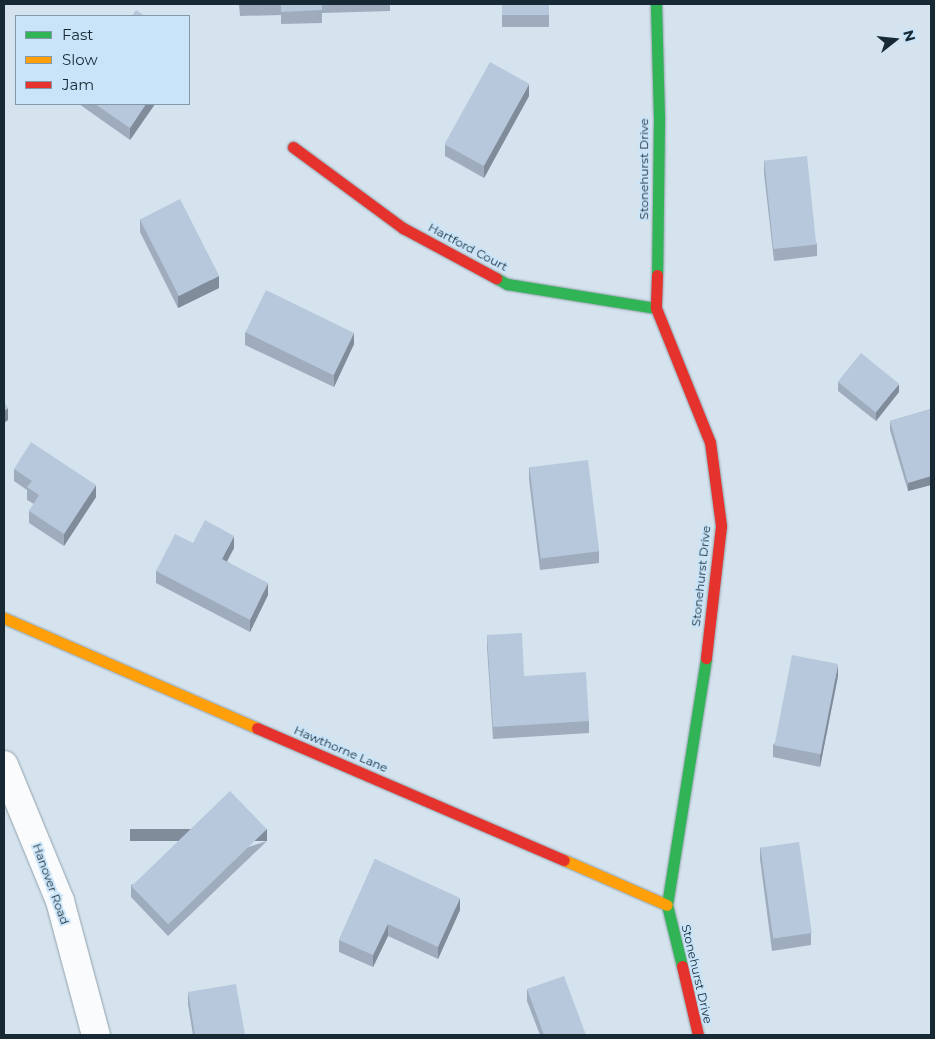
<!DOCTYPE html>
<style>
body{margin:0}
#map{position:relative;width:935px;height:1039px;overflow:hidden;background:#d4e3ee;font-family:Montserrat,sans-serif}
div>[style]{position:absolute}
.roads{filter:drop-shadow(0 0 1px #93a2ac) drop-shadow(0 0 1px #93a2ac)}
.street>*{height:28px;margin:-14px;padding:0 14px;transform-origin:14px;border-radius:14px;background:#f9fbfc}
.fast>*{height:11px;margin:-5.5px;padding:0 5.5px;transform-origin:5.5px;border-radius:5.5px;background:#30b455}
.slow>*{height:11px;margin:-5.5px;padding:0 5.5px;transform-origin:5.5px;border-radius:5.5px;background:#ff9f0a}
.jam>*{height:11px;margin:-5.5px;padding:0 5.5px;transform-origin:5.5px;border-radius:5.5px;background:#e5322d}
.wall>*{inset:0;background:#9eacbd;transform-origin:0 0}
.shaded-wall>*{inset:0;background:#818c9a;transform-origin:0 0}
.building>*{inset:0;background:#b8c8dc;transform-origin:0 0}
span{translate:-50% -50%;white-space:nowrap;text-align:center;line-height:1.15;-webkit-text-stroke:4px #c9e4f8;paint-order:stroke}
.street-label{font-size:12px;color:#172935}
.frame{position:absolute;inset:0;border:5px solid #172935;pointer-events:none}
.legend{position:absolute;left:15px;top:15px;width:175px;height:90px;box-sizing:border-box;background:#c9e4f8;border:1px solid #8299aa;margin:0;padding:6px 9px;list-style:none;font-size:15px;color:#172935}
.legend li{display:flex;align-items:center;gap:10px;height:25px}
.legend b{width:25px;border:1px solid #8299aa}
.north{position:absolute;left:870px;top:15px;width:50px;height:50px;-webkit-text-stroke:4px #c9e4f8;paint-order:stroke;rotate:74deg;font-size:14px;font-weight:700;line-height:20px;text-align:center;color:#172935}
.north::after{content:'';display:block;margin:auto;width:18px;height:22px;background:#172935;clip-path:polygon(50% 0,100% 100%,50% 72%,0 100%)}
</style>
<div id="map">
<div class="roads">
<div class="street">
<div style="left:4px;top:765px;width:147px;rotate:67.6deg"></div>
<div style="left:60px;top:901px;width:139px;rotate:75deg"></div>
</div>
<div class="fast">
<div style="left:656px;top:4px;width:116px;rotate:88.5deg"></div>
<div style="left:659px;top:120px;width:155px;rotate:90.7deg"></div>
<div style="left:496px;top:278px;width:13px;rotate:29deg"></div>
<div style="left:507px;top:284px;width:151px;rotate:9.2deg"></div>
<div style="left:682px;top:966px;width:63px;rotate:-103.8deg"></div>
<div style="left:667px;top:905px;width:250px;rotate:-81deg"></div>
</div>
<div class="slow">
<div style="left:4px;top:618px;width:276px;rotate:23.5deg"></div>
<div style="left:564px;top:860px;width:112px;rotate:23.6deg"></div>
</div>
<div class="jam">
<div style="left:293px;top:147px;width:137px;rotate:36.4deg"></div>
<div style="left:403px;top:228px;width:106px;rotate:28.3deg"></div>
<div style="left:657px;top:275px;width:33px;rotate:92deg"></div>
<div style="left:656px;top:308px;width:144px;rotate:68.1deg"></div>
<div style="left:710px;top:442px;width:85px;rotate:82.5deg"></div>
<div style="left:721px;top:526px;width:133px;rotate:96.5deg"></div>
<div style="left:257px;top:728px;width:334px;rotate:23.3deg"></div>
<div style="left:682px;top:966px;width:71px;rotate:76.9deg"></div>
</div>
</div>
<div class="wall">
<div style="clip-path:polygon(239px 4px,390px 4px,390px 11px,322px 13px,322px 23px,281px 24px,281px 15px,240px 16px)"></div>
<div style="left:502px;top:4px;width:47px;height:23px"></div>
<div style="clip-path:polygon(529px 96px,484px 178px,445px 156px,445px 144px)"></div>
<div style="clip-path:polygon(79px 104px,155px 104px,130px 140px)"></div>
<div style="clip-path:polygon(764px 160px,817px 244px,817px 256px,774px 261px,764px 173px)"></div>
<div style="clip-path:polygon(140px 219px,219px 288px,178px 308px,140px 232px)"></div>
<div style="clip-path:polygon(245px 332px,354px 344px,334px 387px,245px 345px)"></div>
<div style="clip-path:polygon(838px 382px,899px 392px,876px 421px,838px 391px)"></div>
<div style="clip-path:polygon(931px 409px,931px 485px,908px 491px,890px 430px,890px 421px)"></div>
<div style="clip-path:polygon(529px 467px,599px 551px,599px 563px,540px 570px,529px 479px)"></div>
<div style="clip-path:polygon(14px 469px,96px 497px,64px 546px,29px 523px,29px 511px,34px 504px,27px 500px,27px 490px,14px 481px)"></div>
<div style="clip-path:polygon(193px 543px,234px 548px,227px 561px,268px 595px,250px 632px,156px 583px,156px 571px)"></div>
<div style="clip-path:polygon(487px 635px,524px 676px,589px 721px,589px 733px,493px 739px,487px 647px)"></div>
<div style="clip-path:polygon(838px 676px,820px 767px,773px 757px,773px 745px)"></div>
<div style="clip-path:polygon(267px 841px,168px 936px,131px 897px,131px 885px)"></div>
<div style="clip-path:polygon(760px 847px,811px 933px,811px 945px,772px 951px,760px 859px)"></div>
<div style="clip-path:polygon(375px 859px,460px 910px,438px 959px,388px 936px,373px 967px,339px 952px,339px 940px)"></div>
<div style="clip-path:polygon(527px 989px,586px 1035px,540px 1035px,527px 1001px)"></div>
<div style="clip-path:polygon(188px 992px,245px 1035px,193px 1035px,188px 1004px)"></div>
</div>
<div class="shaded-wall">
<div style="clip-path:polygon(529px 84px,529px 96px,484px 178px,484px 166px)"></div>
<div style="clip-path:polygon(146px 104px,155px 104px,130px 140px,130px 128px)"></div>
<div style="clip-path:polygon(219px 276px,219px 288px,178px 308px,178px 296px)"></div>
<div style="clip-path:polygon(354px 332px,354px 344px,334px 387px,334px 375px)"></div>
<div style="clip-path:polygon(899px 384px,899px 392px,876px 421px,876px 412px)"></div>
<div style="clip-path:polygon(8px 408px,8px 420px,4px 423px,4px 411px)"></div>
<div style="clip-path:polygon(931px 476px,931px 485px,908px 491px,908px 483px)"></div>
<div style="clip-path:polygon(96px 485px,96px 497px,64px 546px,64px 534px)"></div>
<div style="clip-path:polygon(234px 536px,234px 548px,222px 571px,222px 559px)"></div>
<div style="clip-path:polygon(268px 583px,268px 595px,250px 632px,250px 620px)"></div>
<div style="clip-path:polygon(838px 664px,838px 676px,820px 767px,820px 755px)"></div>
<div style="left:267px;top:829px;width:12px;height:137px;rotate:90deg"></div>
<div style="clip-path:polygon(460px 898px,460px 910px,438px 959px,438px 947px)"></div>
<div style="clip-path:polygon(388px 924px,388px 936px,373px 967px,373px 955px)"></div>
</div>
<div class="building">
<div style="clip-path:polygon(281px 4px,322px 4px,322px 10px,281px 12px)"></div>
<div style="left:502px;top:4px;width:47px;height:11px"></div>
<div style="clip-path:polygon(136px 10px,145px 16px,132px 16px)"></div>
<div style="left:490px;top:62px;width:45px;height:94px;rotate:29deg"></div>
<div style="clip-path:polygon(95px 104px,146px 104px,130px 128px)"></div>
<div style="left:807px;top:156px;width:89px;height:43px;rotate:84deg"></div>
<div style="left:180px;top:199px;width:86px;height:45px;rotate:63deg"></div>
<div style="left:266px;top:290px;width:98px;height:47px;rotate:26deg"></div>
<div style="left:861px;top:353px;width:49px;height:37px;rotate:39deg"></div>
<div style="clip-path:polygon(4px 402px,8px 408px,4px 411px)"></div>
<div style="clip-path:polygon(931px 409px,931px 476px,908px 483px,890px 421px)"></div>
<div style="clip-path:polygon(31px 442px,96px 485px,64px 534px,29px 511px,39px 495px,27px 487px,32px 481px,14px 469px)"></div>
<div style="left:588px;top:460px;width:92px;height:59px;rotate:83deg"></div>
<div style="clip-path:polygon(205px 520px,234px 536px,222px 559px,268px 583px,250px 620px,156px 571px,175px 534px,193px 543px)"></div>
<div style="clip-path:polygon(522px 633px,524px 676px,586px 672px,589px 721px,493px 727px,487px 635px)"></div>
<div style="left:792px;top:655px;width:47px;height:92px;rotate:11deg"></div>
<div style="left:230px;top:791px;width:53px;height:137px;rotate:46deg"></div>
<div style="left:799px;top:842px;width:92px;height:39px;rotate:82deg"></div>
<div style="clip-path:polygon(375px 859px,460px 898px,438px 947px,388px 924px,373px 955px,339px 940px)"></div>
<div style="clip-path:polygon(564px 976px,586px 1035px,544px 1035px,527px 989px)"></div>
<div style="clip-path:polygon(236px 984px,245px 1035px,195px 1035px,188px 992px)"></div>
</div>
<div class="street-label">
<span style="left:644px;top:169px;rotate:-90deg">Stonehurst Drive</span>
<span style="left:468px;top:247px;rotate:28deg">Hartford Court</span>
<span style="left:701px;top:576px;rotate:-84deg">Stonehurst Drive</span>
<span style="left:341px;top:749px;rotate:23deg">Hawthorne Lane</span>
<span style="left:51px;top:884px;rotate:70deg">Hanover Road</span>
<span style="left:697px;top:974px;rotate:77deg">Stonehurst Drive</span>
</div>
<div class="frame"></div>
<ul class="legend">
<li><b style="height:6px;background:#30b455"></b>Fast</li>
<li><b style="height:6px;background:#ff9f0a"></b>Slow</li>
<li><b style="height:6px;background:#e5322d"></b>Jam</li>
</ul>
<div class="north">N</div>
</div>
